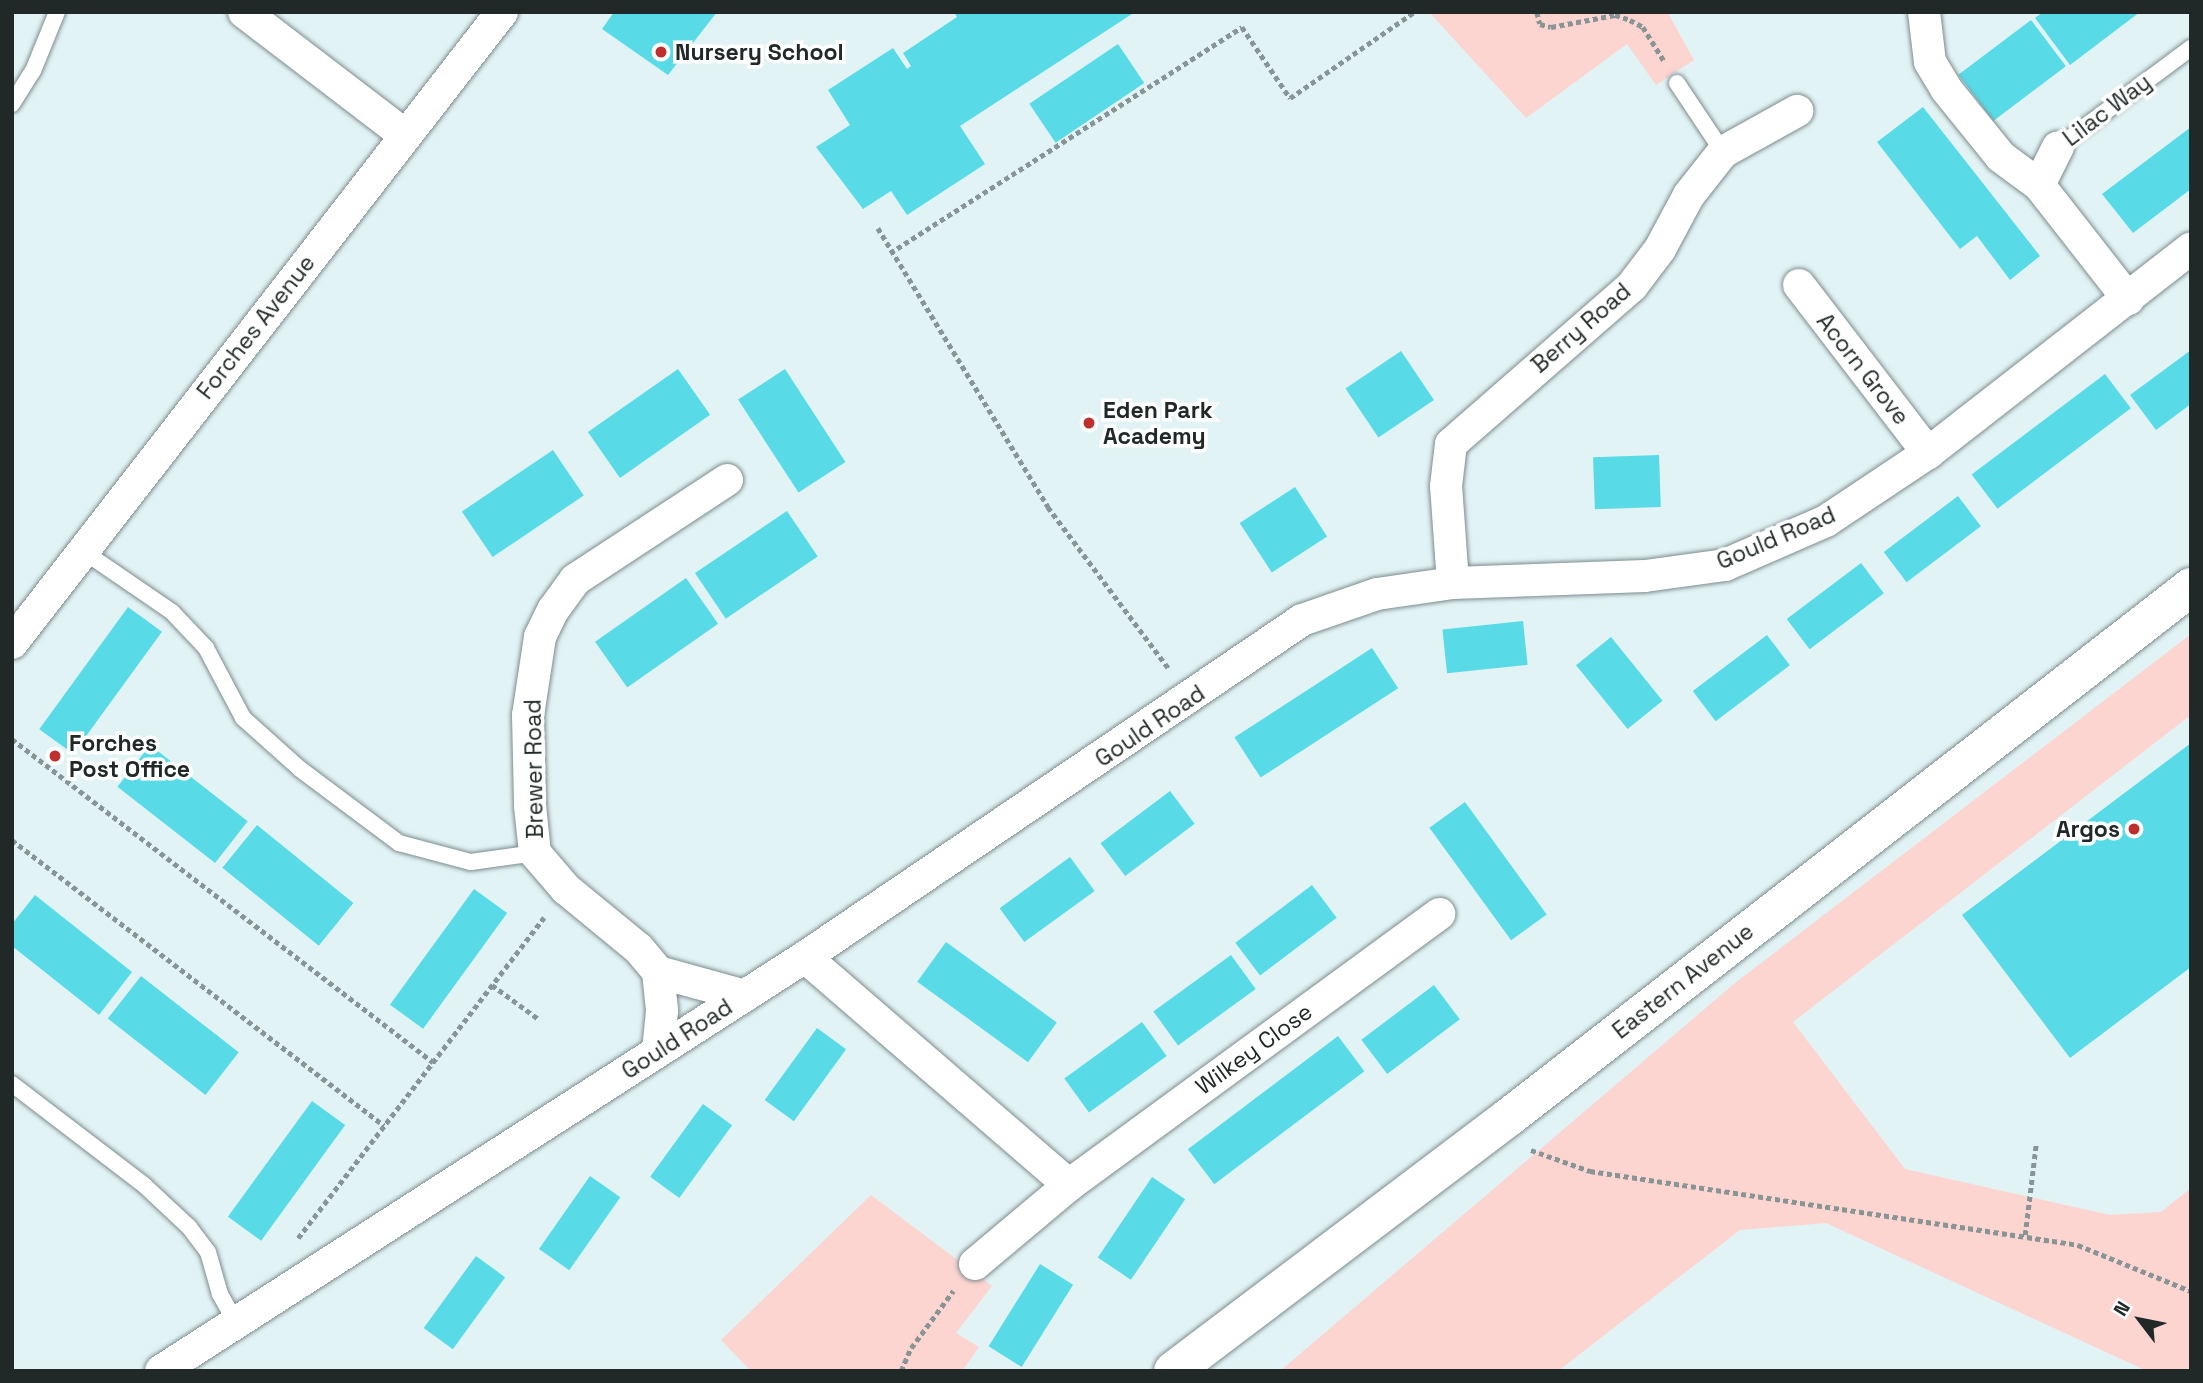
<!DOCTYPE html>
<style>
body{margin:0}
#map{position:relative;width:2203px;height:1383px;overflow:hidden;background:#e2f3f5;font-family:"Space Grotesk",sans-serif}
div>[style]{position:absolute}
.green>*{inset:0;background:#fcd4d0}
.building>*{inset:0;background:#59dbe7;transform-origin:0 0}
.path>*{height:4.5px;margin-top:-2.25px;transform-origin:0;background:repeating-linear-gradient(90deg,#889495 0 5px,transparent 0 8.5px)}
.roads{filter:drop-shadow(0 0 2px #7d8c8e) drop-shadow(0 0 2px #7d8c8e)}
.lane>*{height:16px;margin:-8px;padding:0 8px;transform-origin:8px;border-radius:8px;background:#fff}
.street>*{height:32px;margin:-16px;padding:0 16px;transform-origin:16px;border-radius:16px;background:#fff}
.primary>*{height:38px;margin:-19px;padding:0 19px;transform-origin:19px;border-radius:19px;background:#fff}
.dots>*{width:19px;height:19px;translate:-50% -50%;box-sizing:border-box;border:4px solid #fff;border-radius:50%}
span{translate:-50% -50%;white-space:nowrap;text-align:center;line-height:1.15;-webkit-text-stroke:7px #fff;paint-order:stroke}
.poi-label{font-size:23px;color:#212828;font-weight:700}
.left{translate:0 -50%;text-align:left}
.right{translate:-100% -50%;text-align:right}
.street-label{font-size:23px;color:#212828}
.frame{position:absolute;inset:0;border:14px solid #212828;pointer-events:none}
.north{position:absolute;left:2105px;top:1285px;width:70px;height:70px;-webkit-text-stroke:5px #fff;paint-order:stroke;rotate:302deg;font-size:19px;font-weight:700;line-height:28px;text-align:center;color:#212828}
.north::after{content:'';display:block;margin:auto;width:24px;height:32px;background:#212828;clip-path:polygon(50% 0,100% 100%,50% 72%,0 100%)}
</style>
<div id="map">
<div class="green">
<div style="clip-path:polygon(1429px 12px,1672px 12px,1669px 15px,1694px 60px,1656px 85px,1627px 44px,1526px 118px)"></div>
<div style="clip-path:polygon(2191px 634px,2191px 715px,1793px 1022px,1905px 1169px,2110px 1215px,2161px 1212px,2191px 1188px,2191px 1371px,2147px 1371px,1826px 1223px,1740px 1230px,1558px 1371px,1280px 1371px,1735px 983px)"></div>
<div style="clip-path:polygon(871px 1195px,992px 1286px,956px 1333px,979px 1347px,962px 1371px,751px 1371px,721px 1340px)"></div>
</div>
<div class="building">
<div style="clip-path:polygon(614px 12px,717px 12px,668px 75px,602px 29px)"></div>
<div style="clip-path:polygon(954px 12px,1135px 12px,960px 126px,985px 164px,907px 215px,891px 191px,863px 209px,816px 147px,850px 125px,828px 90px,893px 48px,907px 69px,911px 66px,903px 53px,957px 17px)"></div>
<div style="clip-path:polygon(2043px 12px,2140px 12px,2070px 65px,2035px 18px)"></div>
<div style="left:2031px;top:20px;width:58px;height:91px;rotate:53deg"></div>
<div style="left:1118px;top:44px;width:47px;height:107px;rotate:56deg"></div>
<div style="clip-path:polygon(1923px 107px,2040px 256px,2010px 280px,1977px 236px,1960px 249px,1877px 142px)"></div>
<div style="clip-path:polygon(2191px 127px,2191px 189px,2133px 233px,2102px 194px)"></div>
<div style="clip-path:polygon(2191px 350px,2191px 404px,2156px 430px,2130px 395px)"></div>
<div style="left:1401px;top:351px;width:59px;height:67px;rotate:56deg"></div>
<div style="left:678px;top:369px;width:56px;height:110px;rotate:55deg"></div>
<div style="left:785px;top:369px;width:111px;height:56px;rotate:57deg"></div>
<div style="left:2105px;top:374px;width:43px;height:167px;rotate:53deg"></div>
<div style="left:553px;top:450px;width:55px;height:110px;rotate:56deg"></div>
<div style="left:1659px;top:455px;width:52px;height:66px;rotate:88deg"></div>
<div style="left:1295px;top:487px;width:59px;height:66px;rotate:57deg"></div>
<div style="left:1958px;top:496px;width:38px;height:93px;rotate:53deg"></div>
<div style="left:787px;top:511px;width:55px;height:111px;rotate:56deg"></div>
<div style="left:1861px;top:563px;width:38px;height:93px;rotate:53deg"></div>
<div style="left:686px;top:578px;width:56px;height:111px;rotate:55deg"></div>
<div style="left:128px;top:607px;width:42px;height:151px;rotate:36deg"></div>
<div style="left:1523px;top:621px;width:44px;height:81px;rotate:84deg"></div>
<div style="left:1767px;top:635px;width:38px;height:93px;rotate:53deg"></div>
<div style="left:1611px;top:637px;width:82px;height:45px;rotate:51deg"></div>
<div style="left:1372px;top:648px;width:48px;height:164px;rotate:57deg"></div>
<div style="clip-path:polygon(2191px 743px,2191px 967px,2070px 1058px,1962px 915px)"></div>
<div style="left:150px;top:745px;width:124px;height:53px;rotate:38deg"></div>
<div style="left:1170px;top:791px;width:41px;height:87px;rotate:53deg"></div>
<div style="left:1465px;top:802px;width:139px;height:44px;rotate:54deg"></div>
<div style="left:257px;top:825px;width:124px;height:55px;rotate:39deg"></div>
<div style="left:1070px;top:857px;width:42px;height:87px;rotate:54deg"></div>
<div style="left:1312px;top:885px;width:41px;height:96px;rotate:53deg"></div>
<div style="left:474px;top:889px;width:41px;height:143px;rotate:36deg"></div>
<div style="clip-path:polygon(35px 895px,132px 972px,99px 1015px,12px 946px,12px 924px)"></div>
<div style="left:946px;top:942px;width:137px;height:49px;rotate:36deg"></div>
<div style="left:1231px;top:955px;width:42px;height:96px;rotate:54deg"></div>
<div style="left:141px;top:976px;width:124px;height:54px;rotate:38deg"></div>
<div style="left:1434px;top:985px;width:43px;height:91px;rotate:53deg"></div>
<div style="left:1142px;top:1022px;width:42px;height:96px;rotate:54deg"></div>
<div style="left:817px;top:1028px;width:36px;height:89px;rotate:36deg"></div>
<div style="left:1338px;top:1036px;width:44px;height:188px;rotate:53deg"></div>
<div style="left:312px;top:1101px;width:41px;height:143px;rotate:36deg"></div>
<div style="left:703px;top:1104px;width:36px;height:90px;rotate:36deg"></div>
<div style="left:590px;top:1176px;width:37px;height:89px;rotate:35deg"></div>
<div style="left:1152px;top:1177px;width:40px;height:97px;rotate:34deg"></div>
<div style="left:476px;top:1256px;width:36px;height:89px;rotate:36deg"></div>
<div style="left:1040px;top:1264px;width:39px;height:97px;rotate:32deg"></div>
</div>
<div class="path">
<div style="left:1537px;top:12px;width:12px;rotate:76deg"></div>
<div style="left:1540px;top:24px;width:11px;rotate:15deg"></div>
<div style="left:1551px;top:27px;width:65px;rotate:-10.6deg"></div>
<div style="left:1615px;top:15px;width:16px;rotate:18deg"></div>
<div style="left:1630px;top:20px;width:15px;rotate:28deg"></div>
<div style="left:1643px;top:27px;width:40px;rotate:58deg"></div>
<div style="left:878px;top:228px;width:327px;rotate:58.6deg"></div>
<div style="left:1048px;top:507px;width:202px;rotate:53.2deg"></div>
<div style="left:890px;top:253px;width:418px;rotate:-32.7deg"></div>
<div style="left:1242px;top:27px;width:86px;rotate:55.9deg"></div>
<div style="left:1290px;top:98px;width:151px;rotate:-34.7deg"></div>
<div style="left:12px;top:739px;width:531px;rotate:37.5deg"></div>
<div style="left:12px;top:840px;width:469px;rotate:37.5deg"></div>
<div style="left:492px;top:985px;width:59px;rotate:36.1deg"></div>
<div style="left:1531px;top:1150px;width:63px;rotate:19.6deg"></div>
<div style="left:1590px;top:1171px;width:494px;rotate:8.6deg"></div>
<div style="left:2078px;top:1245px;width:122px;rotate:22.2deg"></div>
<div style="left:2025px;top:1235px;width:92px;rotate:-83.1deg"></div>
<div style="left:298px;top:1238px;width:404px;rotate:-52.5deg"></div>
<div style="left:901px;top:1371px;width:25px;rotate:-67deg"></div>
<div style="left:911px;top:1348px;width:71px;rotate:-53.6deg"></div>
</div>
<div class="roads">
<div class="lane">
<div style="left:1677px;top:83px;width:83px;rotate:56.3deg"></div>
<div style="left:12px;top:104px;width:39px;rotate:-58deg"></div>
<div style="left:33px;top:71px;width:64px;rotate:-67.9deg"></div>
<div style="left:2058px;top:147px;width:166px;rotate:-36.7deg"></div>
<div style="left:83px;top:551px;width:108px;rotate:34.4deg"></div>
<div style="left:172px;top:612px;width:50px;rotate:46.6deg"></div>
<div style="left:206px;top:648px;width:79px;rotate:62.1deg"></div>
<div style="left:243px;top:718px;width:76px;rotate:41.8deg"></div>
<div style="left:300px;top:769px;width:124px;rotate:36.8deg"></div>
<div style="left:399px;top:843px;width:74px;rotate:14.8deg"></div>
<div style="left:471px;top:862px;width:65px;rotate:-8deg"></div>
<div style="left:12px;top:1084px;width:166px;rotate:37.4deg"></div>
<div style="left:144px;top:1185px;width:62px;rotate:43deg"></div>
<div style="left:189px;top:1227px;width:31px;rotate:53deg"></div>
<div style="left:208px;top:1252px;width:44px;rotate:74.1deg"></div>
<div style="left:220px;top:1294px;width:37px;rotate:61deg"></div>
</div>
<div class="street">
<div style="left:244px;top:12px;width:203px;rotate:37.4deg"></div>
<div style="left:1924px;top:12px;width:50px;rotate:83.2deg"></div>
<div style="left:1930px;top:62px;width:31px;rotate:59deg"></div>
<div style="left:1946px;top:89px;width:87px;rotate:51deg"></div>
<div style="left:2001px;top:157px;width:47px;rotate:36.4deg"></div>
<div style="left:2039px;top:185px;width:145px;rotate:52deg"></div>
<div style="left:2039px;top:185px;width:42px;rotate:-63.4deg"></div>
<div style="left:1799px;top:285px;width:212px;rotate:52.5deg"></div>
<div style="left:727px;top:480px;width:182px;rotate:146.7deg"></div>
<div style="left:575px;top:580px;width:37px;rotate:126deg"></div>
<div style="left:553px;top:610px;width:30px;rotate:116deg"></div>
<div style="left:540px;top:637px;width:79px;rotate:98.7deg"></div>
<div style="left:528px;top:715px;width:91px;rotate:88.7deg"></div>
<div style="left:530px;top:806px;width:47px;rotate:83.9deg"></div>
<div style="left:535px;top:853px;width:48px;rotate:49.3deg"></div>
<div style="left:566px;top:889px;width:94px;rotate:39.4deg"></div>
<div style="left:639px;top:949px;width:30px;rotate:50deg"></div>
<div style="left:658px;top:972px;width:90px;rotate:15.4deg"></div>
<div style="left:1453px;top:583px;width:97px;rotate:-94.1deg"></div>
<div style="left:1446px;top:486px;width:42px;rotate:-83.2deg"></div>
<div style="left:1451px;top:444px;width:240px;rotate:-41.1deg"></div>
<div style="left:1632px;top:286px;width:46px;rotate:-52.9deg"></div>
<div style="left:1660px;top:249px;width:61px;rotate:-61.8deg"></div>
<div style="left:1689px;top:195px;width:55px;rotate:-51.7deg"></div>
<div style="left:1723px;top:152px;width:85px;rotate:-29deg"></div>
<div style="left:12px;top:643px;width:799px;rotate:-52.17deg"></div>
<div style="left:805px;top:957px;width:349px;rotate:40.8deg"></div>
<div style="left:658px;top:972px;width:39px;rotate:84deg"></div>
<div style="left:662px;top:1011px;width:40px;rotate:95.7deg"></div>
<div style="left:975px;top:1264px;width:123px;rotate:-40deg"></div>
<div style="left:1069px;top:1185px;width:459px;rotate:-36.2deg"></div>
<div style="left:161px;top:1371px;width:766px;rotate:-32.74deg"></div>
<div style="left:805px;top:957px;width:600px;rotate:-34.14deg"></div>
<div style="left:1302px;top:620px;width:79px;rotate:-19.1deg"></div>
<div style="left:1377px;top:594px;width:77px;rotate:-8.2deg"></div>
<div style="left:1453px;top:583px;width:192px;rotate:-2.1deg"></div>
<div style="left:1645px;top:576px;width:81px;rotate:-7.8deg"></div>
<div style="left:1725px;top:565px;width:110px;rotate:-23.5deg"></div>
<div style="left:1826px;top:521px;width:123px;rotate:-33.7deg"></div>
<div style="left:1928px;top:453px;width:333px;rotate:-37.9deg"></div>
</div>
<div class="primary">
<div style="left:1173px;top:1371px;width:421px;rotate:-37.1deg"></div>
<div style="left:1509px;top:1117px;width:864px;rotate:-37.85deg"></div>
</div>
</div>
<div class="dots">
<div style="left:661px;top:52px;background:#be2f2e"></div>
<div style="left:1089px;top:423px;background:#be2f2e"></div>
<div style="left:55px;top:756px;background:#be2f2e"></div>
<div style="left:2134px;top:829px;background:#be2f2e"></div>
</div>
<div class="poi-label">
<span class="left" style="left:675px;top:52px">Nursery School</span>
<span class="left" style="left:1103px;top:423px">Eden Park<br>Academy</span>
<span class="left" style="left:69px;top:756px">Forches<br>Post Office</span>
<span class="right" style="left:2120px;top:829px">Argos</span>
</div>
<div class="street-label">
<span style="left:2107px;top:110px;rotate:-37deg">Lilac Way</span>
<span style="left:256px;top:327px;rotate:-52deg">Forches Avenue</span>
<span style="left:1581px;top:328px;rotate:-41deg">Berry Road</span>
<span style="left:1863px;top:369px;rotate:52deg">Acorn Grove</span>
<span style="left:1776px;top:538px;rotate:-23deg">Gould Road</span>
<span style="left:1150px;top:726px;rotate:-34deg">Gould Road</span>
<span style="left:534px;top:769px;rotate:-91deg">Brewer Road</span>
<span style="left:1683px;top:981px;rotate:-38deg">Eastern Avenue</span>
<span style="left:677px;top:1039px;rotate:-33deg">Gould Road</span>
<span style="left:1254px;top:1049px;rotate:-36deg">Wilkey Close</span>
</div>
<div class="frame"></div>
<div class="north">N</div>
</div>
